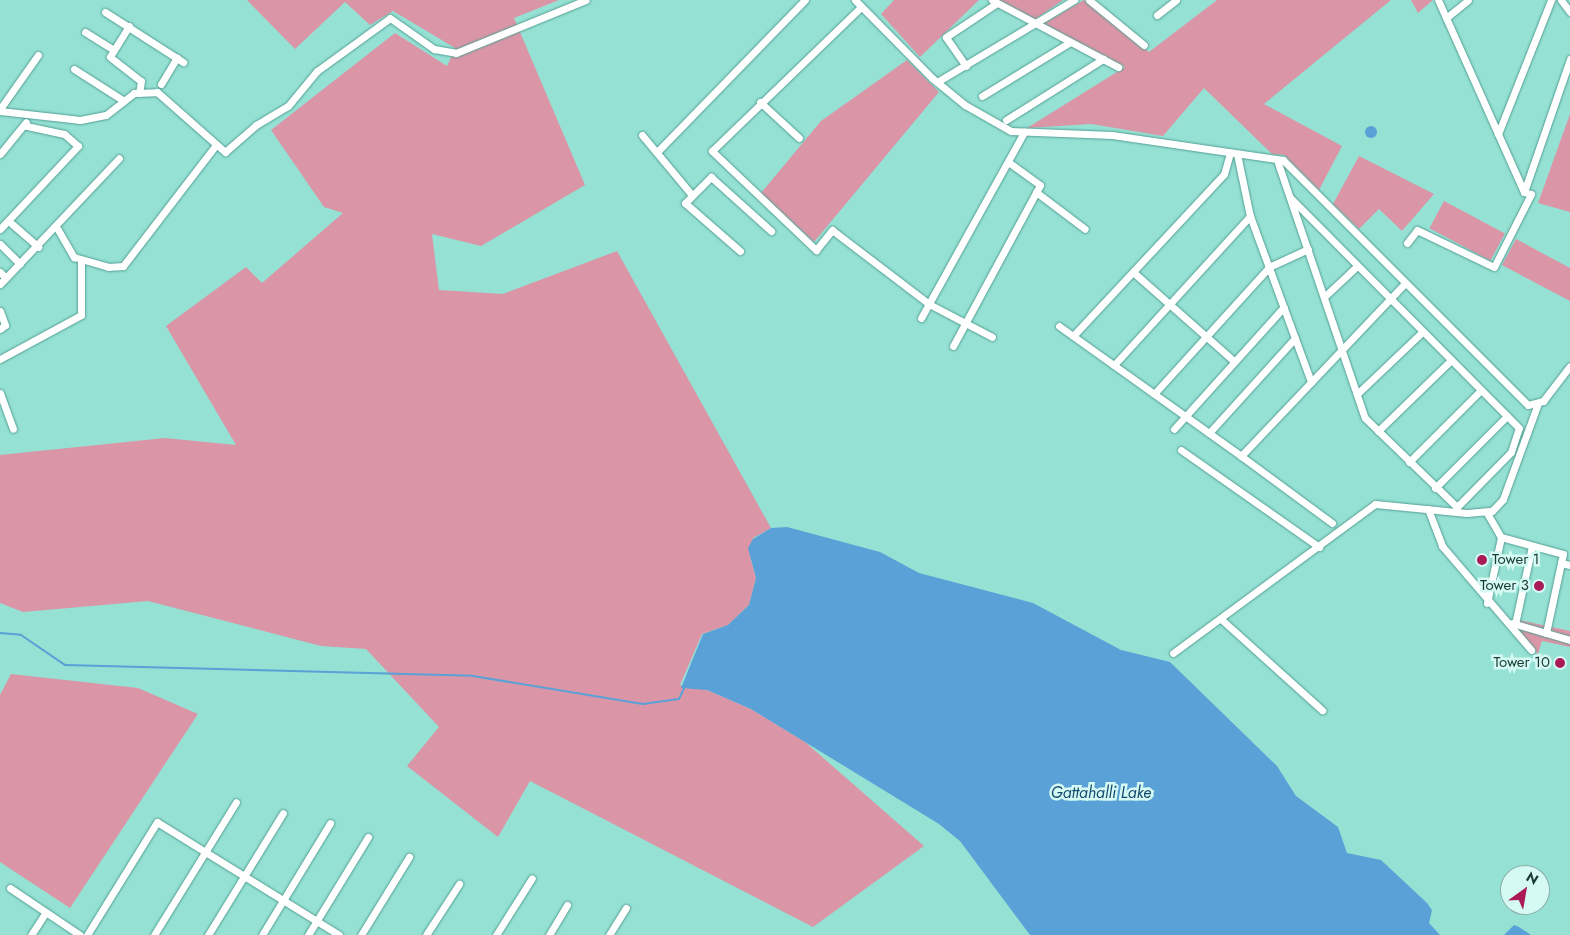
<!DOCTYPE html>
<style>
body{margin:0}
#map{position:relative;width:1570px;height:935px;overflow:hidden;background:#95e1d4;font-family:Jost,sans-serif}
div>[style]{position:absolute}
.green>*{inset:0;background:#da96a7;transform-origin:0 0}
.water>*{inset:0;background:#59a1d6}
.round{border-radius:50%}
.stream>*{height:2px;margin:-1px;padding:0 1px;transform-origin:1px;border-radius:1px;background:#59a1d6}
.roads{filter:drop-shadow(0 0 1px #539f93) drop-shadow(0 0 1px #539f93)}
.minor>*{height:7px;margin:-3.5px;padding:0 3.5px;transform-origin:3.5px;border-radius:3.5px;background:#fff}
.dots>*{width:14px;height:14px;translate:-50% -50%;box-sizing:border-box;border:2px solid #d5faf3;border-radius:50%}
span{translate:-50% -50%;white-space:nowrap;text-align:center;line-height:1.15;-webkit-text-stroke:5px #d5faf3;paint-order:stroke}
.poi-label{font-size:15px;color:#1a3a35}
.left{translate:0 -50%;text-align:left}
.right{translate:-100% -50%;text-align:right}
.water-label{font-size:16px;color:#144a6f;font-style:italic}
.north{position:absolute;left:1500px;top:865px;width:50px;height:50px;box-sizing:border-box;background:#d5faf3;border:1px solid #8aada7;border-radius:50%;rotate:32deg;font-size:14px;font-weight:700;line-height:20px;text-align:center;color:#1a3a35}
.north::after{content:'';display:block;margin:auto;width:18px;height:22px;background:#aa1a56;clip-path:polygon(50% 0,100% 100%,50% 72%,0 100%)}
</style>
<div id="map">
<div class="green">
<div style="clip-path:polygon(247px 0,559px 0,514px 18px,585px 185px,481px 246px,432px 234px,439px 290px,503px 294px,617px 251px,771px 528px,753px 538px,750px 556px,756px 578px,749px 605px,728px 625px,702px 634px,680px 685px,707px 690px,751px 709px,805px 742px,924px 846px,813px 927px,530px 781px,498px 837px,407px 766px,439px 727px,366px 649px,321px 646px,148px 601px,23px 612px,0 603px,0 455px,165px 438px,236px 445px,166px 326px,246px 267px,262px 283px,343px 213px,324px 207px,271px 130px,395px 33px,447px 66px,455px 48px,393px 11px,370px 25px,345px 2px,295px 49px)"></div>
<div style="clip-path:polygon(894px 0,979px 0,920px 57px,881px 14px)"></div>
<div style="clip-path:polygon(997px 0,1063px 0,1034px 20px)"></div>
<div style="clip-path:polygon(1084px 0,1149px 52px,1217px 0,1391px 0,1264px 104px,1342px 146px,1319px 190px,1284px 155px,1272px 154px,1204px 88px,1163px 136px,1091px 124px,1027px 128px,1125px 67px,1043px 24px)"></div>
<div style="clip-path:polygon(1411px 0,1433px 0,1418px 13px)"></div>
<div style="clip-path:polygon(907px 60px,939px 92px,814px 242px,761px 193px,821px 121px)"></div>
<div style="clip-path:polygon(1570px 114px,1570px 212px,1538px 203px)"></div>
<div style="clip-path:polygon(1359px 156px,1434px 194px,1402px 231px,1379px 209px,1359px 229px,1333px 204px)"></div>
<div style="left:1444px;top:201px;width:69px;height:31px;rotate:28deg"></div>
<div style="clip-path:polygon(1516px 239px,1570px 268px,1570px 301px,1502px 265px)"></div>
<div style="clip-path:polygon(1519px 620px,1570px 631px,1570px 647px,1542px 641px,1538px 654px,1515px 630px)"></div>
<div style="clip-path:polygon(11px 674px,138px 688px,198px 714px,70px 908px,0 862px,0 695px)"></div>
</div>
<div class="water">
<div class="round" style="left:1365px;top:126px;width:12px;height:12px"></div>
<div style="clip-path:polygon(787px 527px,880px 552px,919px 573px,1033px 603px,1121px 650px,1170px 662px,1277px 766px,1296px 796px,1338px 827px,1347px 853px,1381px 860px,1427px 903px,1432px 910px,1429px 923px,1440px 935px,1030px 935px,960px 841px,939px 824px,751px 709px,707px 690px,681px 688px,703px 634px,728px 625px,749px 605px,756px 578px,748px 548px,753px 539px,771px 528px)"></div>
<div style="clip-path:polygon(1514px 925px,1519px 927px,1531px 935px,1504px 935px)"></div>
</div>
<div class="stream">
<div style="left:0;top:633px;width:21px;rotate:5deg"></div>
<div style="left:21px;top:635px;width:53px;rotate:34.3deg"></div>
<div style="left:65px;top:665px;width:408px;rotate:1.5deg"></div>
<div style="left:473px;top:676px;width:172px;rotate:9.4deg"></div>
<div style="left:643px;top:704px;width:36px;rotate:-8deg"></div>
<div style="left:679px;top:699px;width:14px;rotate:-65deg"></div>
</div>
<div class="roads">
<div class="minor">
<div style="left:855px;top:0;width:110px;rotate:45.4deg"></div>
<div style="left:932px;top:78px;width:43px;rotate:39.3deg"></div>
<div style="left:965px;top:105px;width:53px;rotate:29.5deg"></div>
<div style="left:1011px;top:131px;width:101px;rotate:2.3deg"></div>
<div style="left:1112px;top:135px;width:173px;rotate:8.3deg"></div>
<div style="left:1283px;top:160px;width:346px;rotate:45deg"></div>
<div style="left:1528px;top:405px;width:16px;rotate:-15deg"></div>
<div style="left:1543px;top:401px;width:44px;rotate:-52.4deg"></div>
<div style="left:992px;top:0;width:143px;rotate:28deg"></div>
<div style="left:1089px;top:0;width:71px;rotate:39.3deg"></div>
<div style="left:1561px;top:0;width:15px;rotate:53deg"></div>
<div style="left:861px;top:7px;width:207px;rotate:136deg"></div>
<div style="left:712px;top:151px;width:144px;rotate:43.6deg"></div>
<div style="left:816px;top:250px;width:26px;rotate:-51deg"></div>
<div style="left:832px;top:230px;width:122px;rotate:37.3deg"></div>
<div style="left:929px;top:304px;width:71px;rotate:27.6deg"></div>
<div style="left:105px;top:12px;width:93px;rotate:32.7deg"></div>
<div style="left:1157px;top:15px;width:24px;rotate:-38deg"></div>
<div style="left:1446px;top:18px;width:28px;rotate:-39deg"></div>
<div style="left:129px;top:26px;width:36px;rotate:122deg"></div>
<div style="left:110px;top:57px;width:39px;rotate:38deg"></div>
<div style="left:141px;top:81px;width:12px;rotate:99deg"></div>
<div style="left:85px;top:32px;width:34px;rotate:32deg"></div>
<div style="left:966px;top:66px;width:35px;rotate:-125deg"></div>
<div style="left:946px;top:37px;width:61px;rotate:-33.7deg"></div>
<div style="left:74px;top:69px;width:59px;rotate:32.6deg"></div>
<div style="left:937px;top:82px;width:160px;rotate:-30.9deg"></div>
<div style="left:161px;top:84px;width:31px;rotate:-59deg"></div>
<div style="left:982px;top:96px;width:103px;rotate:-31.5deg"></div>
<div style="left:760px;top:102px;width:53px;rotate:42.7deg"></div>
<div style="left:0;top:109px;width:66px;rotate:-54.9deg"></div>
<div style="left:0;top:111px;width:81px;rotate:6.4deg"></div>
<div style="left:80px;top:120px;width:26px;rotate:-11deg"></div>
<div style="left:106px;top:115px;width:36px;rotate:-38deg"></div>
<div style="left:134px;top:93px;width:23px;rotate:-2deg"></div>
<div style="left:157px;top:92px;width:91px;rotate:41.4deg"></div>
<div style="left:225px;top:152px;width:41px;rotate:-41.1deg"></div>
<div style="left:256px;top:125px;width:37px;rotate:-31deg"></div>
<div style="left:288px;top:106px;width:45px;rotate:-50.4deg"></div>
<div style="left:317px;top:71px;width:90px;rotate:-36deg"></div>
<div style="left:390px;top:18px;width:54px;rotate:35.2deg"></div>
<div style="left:434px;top:49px;width:22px;rotate:10deg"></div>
<div style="left:456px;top:53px;width:140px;rotate:-22.2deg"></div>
<div style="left:1006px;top:120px;width:115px;rotate:-32.2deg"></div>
<div style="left:1498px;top:134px;width:144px;rotate:-68.4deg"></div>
<div style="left:642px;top:135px;width:78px;rotate:50.2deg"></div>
<div style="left:657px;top:152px;width:212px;rotate:-45.8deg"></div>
<div style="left:0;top:154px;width:41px;rotate:-50.9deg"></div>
<div style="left:1237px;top:154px;width:63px;rotate:78.2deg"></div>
<div style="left:1250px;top:216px;width:177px;rotate:69.8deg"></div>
<div style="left:1278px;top:163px;width:269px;rotate:71.2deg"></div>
<div style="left:1365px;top:418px;width:128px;rotate:44.1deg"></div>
<div style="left:1457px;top:507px;width:77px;rotate:-45.5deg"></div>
<div style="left:1511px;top:452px;width:25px;rotate:-72deg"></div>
<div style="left:1519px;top:428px;width:325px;rotate:-134.8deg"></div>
<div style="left:1036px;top:192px;width:61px;rotate:37.1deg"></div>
<div style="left:1524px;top:192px;width:141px;rotate:-70.9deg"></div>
<div style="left:12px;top:224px;width:35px;rotate:41deg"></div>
<div style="left:57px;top:228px;width:34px;rotate:60deg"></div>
<div style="left:74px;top:257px;width:35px;rotate:16deg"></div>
<div style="left:108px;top:267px;width:15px;rotate:-4deg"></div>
<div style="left:123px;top:266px;width:153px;rotate:-52.5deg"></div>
<div style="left:0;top:229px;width:114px;rotate:-46.8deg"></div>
<div style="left:78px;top:146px;width:18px;rotate:-139deg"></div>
<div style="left:64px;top:134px;width:40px;rotate:-168deg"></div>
<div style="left:1407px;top:243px;width:16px;rotate:-52deg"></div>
<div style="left:1417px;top:230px;width:85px;rotate:25.7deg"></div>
<div style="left:1494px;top:267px;width:82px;rotate:-63.1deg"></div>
<div style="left:1531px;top:194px;width:7px;rotate:-164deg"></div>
<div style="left:1524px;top:192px;width:210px;rotate:-114.1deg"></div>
<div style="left:0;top:244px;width:28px;rotate:45deg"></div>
<div style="left:740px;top:251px;width:73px;rotate:-138.9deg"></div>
<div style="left:685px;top:203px;width:37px;rotate:-45deg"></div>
<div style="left:711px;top:177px;width:81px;rotate:42deg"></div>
<div style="left:0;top:272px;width:8px;rotate:45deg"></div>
<div style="left:1133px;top:272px;width:135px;rotate:41.4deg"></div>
<div style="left:0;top:284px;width:173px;rotate:-46.6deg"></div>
<div style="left:1324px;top:297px;width:45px;rotate:-43.2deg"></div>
<div style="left:0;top:311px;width:15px;rotate:70deg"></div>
<div style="left:5px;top:325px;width:6px;rotate:141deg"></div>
<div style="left:921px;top:318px;width:213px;rotate:-61deg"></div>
<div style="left:1059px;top:326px;width:224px;rotate:35.5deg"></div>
<div style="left:1073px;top:336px;width:221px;rotate:-47deg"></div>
<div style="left:1224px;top:174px;width:22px;rotate:-74deg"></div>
<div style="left:953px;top:346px;width:183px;rotate:-61.6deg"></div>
<div style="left:1040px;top:185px;width:39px;rotate:-144deg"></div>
<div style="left:0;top:359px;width:92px;rotate:-28.5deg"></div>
<div style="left:81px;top:315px;width:55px;rotate:-90deg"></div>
<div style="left:1114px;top:365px;width:202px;rotate:-47.6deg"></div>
<div style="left:0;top:393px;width:38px;rotate:70deg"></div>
<div style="left:1154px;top:394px;width:171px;rotate:-47.8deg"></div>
<div style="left:1269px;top:267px;width:43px;rotate:-24.8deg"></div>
<div style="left:1357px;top:394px;width:90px;rotate:-43.6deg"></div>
<div style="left:1174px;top:429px;width:164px;rotate:-48deg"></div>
<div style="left:1378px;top:431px;width:102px;rotate:-44.2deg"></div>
<div style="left:1209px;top:433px;width:128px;rotate:-47.8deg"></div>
<div style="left:1181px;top:450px;width:169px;rotate:35.1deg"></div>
<div style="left:1409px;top:462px;width:102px;rotate:-45deg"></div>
<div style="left:1435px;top:488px;width:102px;rotate:-45deg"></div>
<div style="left:1428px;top:509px;width:40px;rotate:69deg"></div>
<div style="left:1442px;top:546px;width:137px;rotate:49.4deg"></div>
<div style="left:1487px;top:513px;width:28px;rotate:60deg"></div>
<div style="left:1332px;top:523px;width:113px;rotate:-143.6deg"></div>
<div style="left:1241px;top:456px;width:238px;rotate:-46.5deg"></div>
<div style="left:1487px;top:603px;width:67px;rotate:-78deg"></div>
<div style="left:1501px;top:537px;width:64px;rotate:15.3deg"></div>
<div style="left:1563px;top:554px;width:9px;rotate:103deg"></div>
<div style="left:1561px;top:563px;width:9px;rotate:13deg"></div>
<div style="left:1222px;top:620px;width:135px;rotate:42deg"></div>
<div style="left:1512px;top:623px;width:60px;rotate:16.3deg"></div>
<div style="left:1515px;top:624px;width:80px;rotate:-77.7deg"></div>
<div style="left:1546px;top:633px;width:72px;rotate:-77.9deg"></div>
<div style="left:1173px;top:653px;width:251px;rotate:-36.4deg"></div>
<div style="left:1375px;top:504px;width:92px;rotate:5.6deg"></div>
<div style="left:1467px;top:513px;width:25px;rotate:-5deg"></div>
<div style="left:1492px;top:511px;width:16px;rotate:-47deg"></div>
<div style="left:1503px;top:499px;width:99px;rotate:-69.9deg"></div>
<div style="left:10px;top:888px;width:84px;rotate:33.9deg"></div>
<div style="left:31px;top:935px;width:27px;rotate:-57deg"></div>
<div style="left:87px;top:935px;width:133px;rotate:-58.2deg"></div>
<div style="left:157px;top:822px;width:214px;rotate:31.8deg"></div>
<div style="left:154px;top:935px;width:156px;rotate:-58.3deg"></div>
<div style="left:208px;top:935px;width:143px;rotate:-58.4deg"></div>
<div style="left:262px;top:935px;width:131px;rotate:-58.7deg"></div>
<div style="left:308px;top:935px;width:115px;rotate:-58.5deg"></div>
<div style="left:361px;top:935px;width:92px;rotate:-58.4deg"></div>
<div style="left:426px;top:935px;width:61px;rotate:-57.1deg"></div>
<div style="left:496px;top:935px;width:67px;rotate:-57.7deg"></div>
<div style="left:549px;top:935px;width:35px;rotate:-59deg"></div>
<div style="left:609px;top:935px;width:32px;rotate:-58deg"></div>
</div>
</div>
<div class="dots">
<div style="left:1482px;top:560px;background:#aa1a56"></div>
<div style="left:1539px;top:586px;background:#aa1a56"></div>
<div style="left:1560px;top:663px;background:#aa1a56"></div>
</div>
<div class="poi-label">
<span class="left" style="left:1492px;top:560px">Tower 1</span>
<span class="right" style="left:1529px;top:586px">Tower 3</span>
<span class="right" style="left:1550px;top:663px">Tower 10</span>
</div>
<div class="water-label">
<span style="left:1101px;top:793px">Gattahalli Lake</span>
</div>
<div class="north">N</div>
</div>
